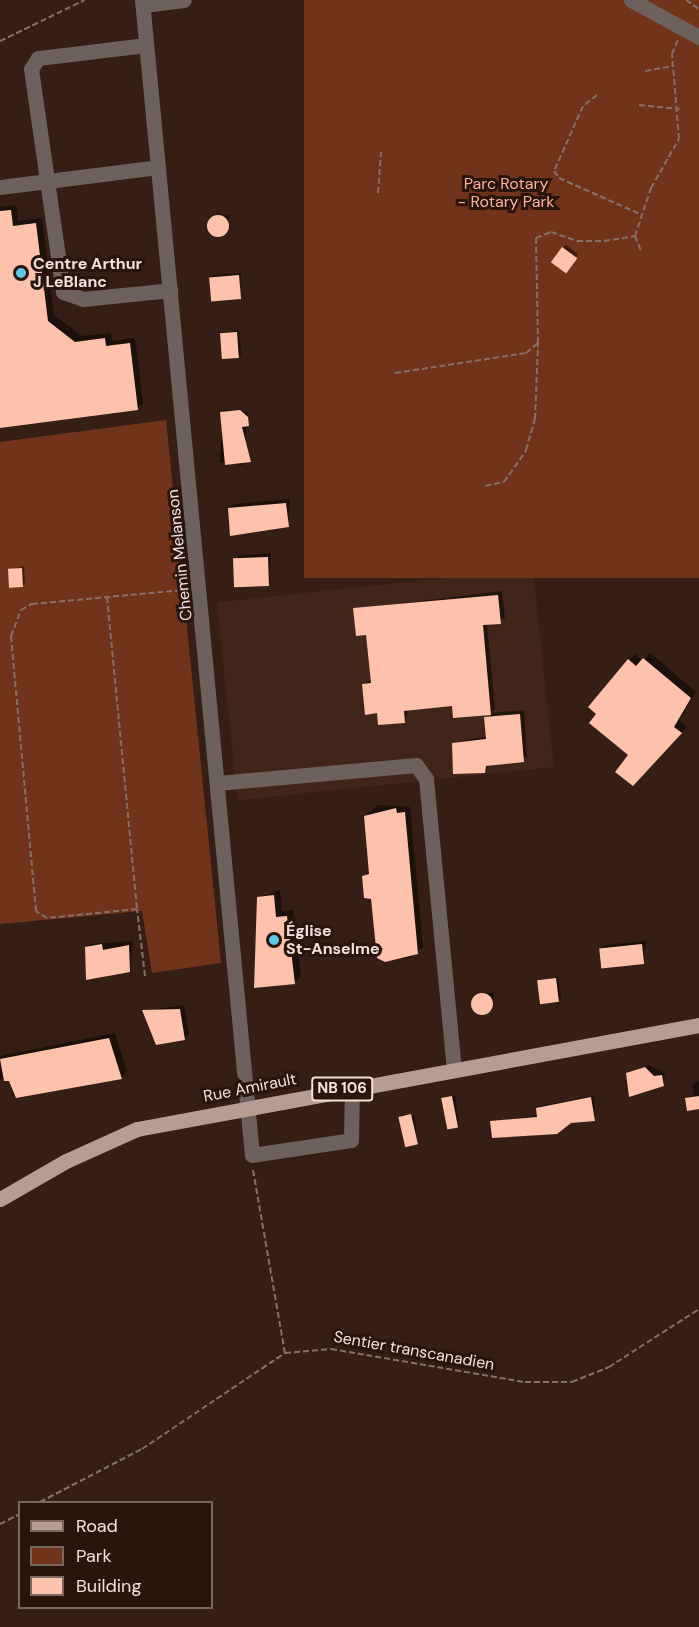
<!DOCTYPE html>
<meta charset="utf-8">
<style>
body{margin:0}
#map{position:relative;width:699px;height:1627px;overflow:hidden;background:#351e16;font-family:"DM Sans",sans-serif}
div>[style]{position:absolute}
.built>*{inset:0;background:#42251a;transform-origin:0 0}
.green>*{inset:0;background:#72331b;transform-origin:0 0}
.shadow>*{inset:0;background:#0007;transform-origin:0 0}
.building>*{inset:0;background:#fdc1ac;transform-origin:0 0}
.round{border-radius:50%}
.path>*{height:2px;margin-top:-1px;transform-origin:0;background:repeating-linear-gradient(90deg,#85716a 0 6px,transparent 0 9px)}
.minor>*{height:15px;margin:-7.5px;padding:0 7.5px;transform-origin:7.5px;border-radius:7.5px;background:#6d615d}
.major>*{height:15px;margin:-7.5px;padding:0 7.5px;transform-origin:7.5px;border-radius:7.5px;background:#b69d94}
.dots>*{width:16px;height:16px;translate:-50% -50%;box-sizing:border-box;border:3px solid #2a150d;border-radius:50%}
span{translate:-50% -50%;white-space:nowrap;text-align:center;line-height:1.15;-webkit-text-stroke:6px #2a150d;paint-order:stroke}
.shield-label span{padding:2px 4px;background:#2a150d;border:2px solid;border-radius:4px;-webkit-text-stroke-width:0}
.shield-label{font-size:15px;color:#f1e1dc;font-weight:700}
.park-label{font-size:16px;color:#fcb39a}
.poi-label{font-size:16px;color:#f1e1dc;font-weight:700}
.left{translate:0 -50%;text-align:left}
.street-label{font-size:16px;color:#f1e1dc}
.legend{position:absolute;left:18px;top:1501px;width:195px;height:108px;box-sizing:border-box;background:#2a150d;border:2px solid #7a6760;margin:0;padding:8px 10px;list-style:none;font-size:18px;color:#f1e1dc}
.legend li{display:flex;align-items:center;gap:12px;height:30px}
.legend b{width:30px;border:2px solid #7a6760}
</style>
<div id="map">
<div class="built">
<div style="left:533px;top:569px;width:199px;height:318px;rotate:84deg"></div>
</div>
<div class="green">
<div style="left:304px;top:0;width:395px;height:578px"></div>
<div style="clip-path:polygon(166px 420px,221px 963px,152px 973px,142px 911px,0 924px,0 442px)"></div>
</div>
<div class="shadow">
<div style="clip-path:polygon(16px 205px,18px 221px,42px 218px,54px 315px,82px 336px,111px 333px,112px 341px,135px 338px,143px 403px,137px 409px,0 426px,0 207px)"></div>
<div style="clip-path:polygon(229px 215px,225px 233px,210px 235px,210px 217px)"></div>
<div style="clip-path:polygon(566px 245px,578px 254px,568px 269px,563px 248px)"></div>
<div style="clip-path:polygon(241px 273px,240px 297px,210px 278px,213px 275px)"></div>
<div style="clip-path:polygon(239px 330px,241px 354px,239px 356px,221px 334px)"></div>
<div style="left:224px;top:410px;width:24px;height:53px;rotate:5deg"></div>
<div style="clip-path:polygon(290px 499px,288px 526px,229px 509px,234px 504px)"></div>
<div style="clip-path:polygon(271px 553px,269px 585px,235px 561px,239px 556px)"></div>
<div style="clip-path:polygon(24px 566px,25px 583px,22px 586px,9px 570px)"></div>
<div style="clip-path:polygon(502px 591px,505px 618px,487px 623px,495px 709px,491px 713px,524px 710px,527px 757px,489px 764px,485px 772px,453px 743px,487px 736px,490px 714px,453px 705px,408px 709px,405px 721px,378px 712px,364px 684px,372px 679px,368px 633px,354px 609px)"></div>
<div style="clip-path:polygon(650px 653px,696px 692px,679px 720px,687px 727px,633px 784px,629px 660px,635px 654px,643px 661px)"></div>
<div style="clip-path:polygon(378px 805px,410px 807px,423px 947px,410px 958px,386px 960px,364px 877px,370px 870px,365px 816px)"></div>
<div style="clip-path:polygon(280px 890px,282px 912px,293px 910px,301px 976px,295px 982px,258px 898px)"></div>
<div style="clip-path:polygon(133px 941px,130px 971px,87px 948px,91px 944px)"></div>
<div style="clip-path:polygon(646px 941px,643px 963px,601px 949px,605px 945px)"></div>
<div style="clip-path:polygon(558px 976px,561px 998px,558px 1000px,539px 983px)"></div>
<div style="clip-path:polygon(494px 992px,493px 1009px,476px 1015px,474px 995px)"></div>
<div style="clip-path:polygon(184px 1005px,189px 1034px,184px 1039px,144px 1011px)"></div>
<div style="clip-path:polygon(115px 1033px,127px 1072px,121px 1078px,13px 1095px,10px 1079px,0 1080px,0 1056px)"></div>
<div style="clip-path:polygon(649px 1065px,665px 1073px,663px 1085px,628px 1073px)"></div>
<div style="clip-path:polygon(699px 1081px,699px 1107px,686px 1099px,694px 1095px,692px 1085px)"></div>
<div style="clip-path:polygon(455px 1095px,459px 1126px,448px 1130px,442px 1099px)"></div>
<div style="clip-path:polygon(594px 1096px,595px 1120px,492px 1122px,538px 1115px,540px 1106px)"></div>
<div style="clip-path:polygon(402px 1114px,415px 1116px,417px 1143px,400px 1117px)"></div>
</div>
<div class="building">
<div style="clip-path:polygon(11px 210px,13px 226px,36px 223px,48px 321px,75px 342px,105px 338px,106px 346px,130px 343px,138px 410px,0 428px,0 211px)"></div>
<div class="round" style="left:207px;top:215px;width:22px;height:22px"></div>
<div style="left:562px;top:247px;width:19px;height:19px;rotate:36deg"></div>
<div style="left:239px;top:275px;width:24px;height:30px;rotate:85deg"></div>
<div style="left:237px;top:332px;width:26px;height:17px;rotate:86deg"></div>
<div style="clip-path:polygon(240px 410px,248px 417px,249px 426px,242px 427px,251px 462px,225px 465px,220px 412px)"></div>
<div style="clip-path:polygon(286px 503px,289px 527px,230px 536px,228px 508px)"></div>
<div style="left:268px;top:557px;width:29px;height:35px;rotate:88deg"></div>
<div style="left:22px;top:568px;width:19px;height:14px;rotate:87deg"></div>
<div style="clip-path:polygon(498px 595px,501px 624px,483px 625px,491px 715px,453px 718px,452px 706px,404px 711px,405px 723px,378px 725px,377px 713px,365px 715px,362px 684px,371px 683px,366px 635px,356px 636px,353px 608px)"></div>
<div style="clip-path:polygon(643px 658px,691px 698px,674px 727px,682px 733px,633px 786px,615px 772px,628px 755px,589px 723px,596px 714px,588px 707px,628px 659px,636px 666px)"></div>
<div style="clip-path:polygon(520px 714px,524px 762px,486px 766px,485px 773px,453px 774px,452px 743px,486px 739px,484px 717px)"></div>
<div style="clip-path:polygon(396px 808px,397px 813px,405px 812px,418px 954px,385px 962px,377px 958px,371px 899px,364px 898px,362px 876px,369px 874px,364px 816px)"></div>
<div style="clip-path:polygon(274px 895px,276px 917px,287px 916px,295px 984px,254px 988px,257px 897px)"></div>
<div style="clip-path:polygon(102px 944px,103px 950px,129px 945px,130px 972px,86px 980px,85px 947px)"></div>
<div style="left:642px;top:944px;width:20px;height:43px;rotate:84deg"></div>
<div style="left:556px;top:978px;width:24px;height:19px;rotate:83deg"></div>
<div class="round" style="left:471px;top:993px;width:22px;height:22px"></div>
<div style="clip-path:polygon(180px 1009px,185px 1040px,156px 1045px,142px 1010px)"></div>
<div style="clip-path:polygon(109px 1038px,122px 1079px,16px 1098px,9px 1081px,4px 1081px,0 1059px)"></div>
<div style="clip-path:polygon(645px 1067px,654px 1076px,662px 1075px,664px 1086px,629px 1097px,626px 1073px)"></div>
<div style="left:452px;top:1096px;width:32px;height:11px;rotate:79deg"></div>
<div style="clip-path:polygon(699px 1096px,699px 1109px,687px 1111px,685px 1098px)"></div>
<div style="clip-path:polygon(591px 1097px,595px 1121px,571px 1123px,557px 1134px,492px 1138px,490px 1121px,537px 1117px,536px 1108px)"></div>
<div style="left:411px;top:1114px;width:31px;height:13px;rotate:77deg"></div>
</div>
<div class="path">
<div style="left:686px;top:0;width:16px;rotate:35deg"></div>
<div style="left:0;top:41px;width:94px;rotate:-25.8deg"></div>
<div style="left:645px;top:71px;width:28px;rotate:-10deg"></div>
<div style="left:597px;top:95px;width:18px;rotate:142deg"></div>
<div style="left:583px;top:106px;width:71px;rotate:114deg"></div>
<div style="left:554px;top:171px;width:9px;rotate:54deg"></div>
<div style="left:559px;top:178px;width:91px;rotate:24deg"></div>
<div style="left:639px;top:105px;width:41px;rotate:5.6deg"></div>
<div style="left:378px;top:193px;width:41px;rotate:-85.8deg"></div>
<div style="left:635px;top:236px;width:16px;rotate:68deg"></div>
<div style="left:395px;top:373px;width:133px;rotate:-8.7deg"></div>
<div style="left:526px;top:353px;width:16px;rotate:-40deg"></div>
<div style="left:538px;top:343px;width:105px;rotate:-91.1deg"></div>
<div style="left:536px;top:238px;width:16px;rotate:-22deg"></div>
<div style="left:551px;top:232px;width:28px;rotate:19deg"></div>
<div style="left:577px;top:241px;width:27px"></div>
<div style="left:604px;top:241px;width:31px;rotate:-9deg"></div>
<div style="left:635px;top:236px;width:51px;rotate:-71.6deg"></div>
<div style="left:651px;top:188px;width:56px;rotate:-60.3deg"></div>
<div style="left:679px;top:139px;width:85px;rotate:-94.7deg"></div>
<div style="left:672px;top:54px;width:15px;rotate:-67deg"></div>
<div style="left:485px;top:486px;width:19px;rotate:-12deg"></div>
<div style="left:504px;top:482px;width:39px;rotate:-55deg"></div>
<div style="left:526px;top:450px;width:32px;rotate:-74deg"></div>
<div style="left:535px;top:419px;width:76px;rotate:-87.7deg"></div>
<div style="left:107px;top:597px;width:313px;rotate:84.5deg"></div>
<div style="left:145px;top:976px;width:67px;rotate:-96.8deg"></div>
<div style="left:137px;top:909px;width:90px;rotate:174.3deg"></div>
<div style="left:47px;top:918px;width:13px;rotate:-148deg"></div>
<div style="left:36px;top:911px;width:276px;rotate:-95.2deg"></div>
<div style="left:11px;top:636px;width:28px;rotate:-69deg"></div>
<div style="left:21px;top:610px;width:13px;rotate:-29deg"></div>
<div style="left:32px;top:604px;width:152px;rotate:-5.3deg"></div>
<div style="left:253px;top:1170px;width:186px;rotate:80.1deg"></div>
<div style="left:40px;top:1502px;width:115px;rotate:-27.5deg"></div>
<div style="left:142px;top:1449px;width:172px;rotate:-33.9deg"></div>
<div style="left:285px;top:1353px;width:46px;rotate:-5deg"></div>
<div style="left:331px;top:1349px;width:197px;rotate:9.7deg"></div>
<div style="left:525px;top:1382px;width:47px"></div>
<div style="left:572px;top:1382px;width:40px;rotate:-22deg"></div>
<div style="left:609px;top:1367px;width:107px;rotate:-32.8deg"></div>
<div style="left:0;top:1524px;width:22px;rotate:-27deg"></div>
</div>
<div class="minor">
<div style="left:142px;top:0;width:1160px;rotate:84.56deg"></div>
<div style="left:252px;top:1155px;width:100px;rotate:-8.6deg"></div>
<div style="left:351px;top:1140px;width:53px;rotate:-88.9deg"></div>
<div style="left:631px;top:0;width:77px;rotate:28.6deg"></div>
<div style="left:143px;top:5px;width:41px;rotate:-7deg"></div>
<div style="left:146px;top:45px;width:109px;rotate:173.1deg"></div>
<div style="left:38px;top:58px;width:13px;rotate:122deg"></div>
<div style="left:31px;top:69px;width:225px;rotate:81.8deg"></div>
<div style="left:63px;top:292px;width:21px;rotate:19deg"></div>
<div style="left:83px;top:299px;width:88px;rotate:-5.8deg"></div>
<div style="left:0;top:187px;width:159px;rotate:-7.2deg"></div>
<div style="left:218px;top:783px;width:199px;rotate:-5.2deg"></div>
<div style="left:416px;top:765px;width:17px;rotate:54deg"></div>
<div style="left:426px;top:779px;width:291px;rotate:84.5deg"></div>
</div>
<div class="major">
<div style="left:0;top:1199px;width:76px;rotate:-29.9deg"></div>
<div style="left:66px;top:1161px;width:78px;rotate:-24.3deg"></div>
<div style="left:137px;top:1129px;width:572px;rotate:-10.48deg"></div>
</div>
<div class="dots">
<div style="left:21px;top:273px;background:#5cc7e7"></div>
<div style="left:274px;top:940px;background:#5cc7e7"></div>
</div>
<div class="shield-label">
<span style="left:342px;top:1089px">NB 106</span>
</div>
<div class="park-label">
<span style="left:506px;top:193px">Parc Rotary<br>- Rotary Park</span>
</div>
<div class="poi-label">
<span class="left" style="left:33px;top:273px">Centre Arthur<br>J LeBlanc</span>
<span class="left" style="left:286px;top:940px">Église<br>St-Anselme</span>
</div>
<div class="street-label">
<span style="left:180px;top:555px;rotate:-96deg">Chemin Melanson</span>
<span style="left:250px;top:1088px;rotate:-11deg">Rue Amirault</span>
<span style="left:414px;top:1351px;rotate:10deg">Sentier transcanadien</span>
</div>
<ul class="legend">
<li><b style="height:8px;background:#b69d94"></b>Road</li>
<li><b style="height:16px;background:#72331b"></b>Park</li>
<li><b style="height:16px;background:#fdc1ac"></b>Building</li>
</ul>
</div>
